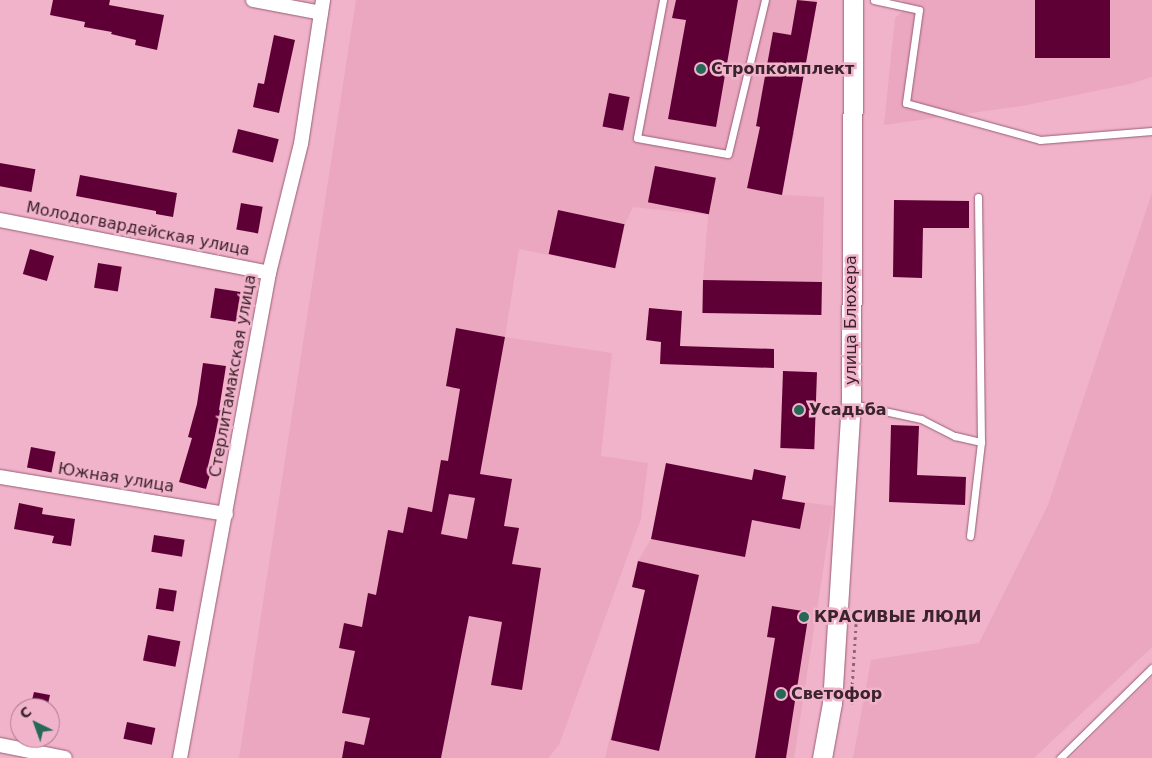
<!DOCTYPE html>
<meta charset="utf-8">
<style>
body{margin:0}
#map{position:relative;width:1152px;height:758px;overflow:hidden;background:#f1b3ca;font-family:"DejaVu Sans",sans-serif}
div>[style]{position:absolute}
.built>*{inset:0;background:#eba6c0}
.building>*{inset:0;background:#5e0035;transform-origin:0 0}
.path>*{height:3px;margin-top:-1.5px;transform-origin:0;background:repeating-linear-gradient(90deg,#8f6575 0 2.5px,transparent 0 6.5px)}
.roads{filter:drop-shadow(0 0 1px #975f75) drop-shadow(0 0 1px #975f75)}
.lane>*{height:7px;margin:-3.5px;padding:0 3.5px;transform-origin:3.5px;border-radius:3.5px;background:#fff}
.street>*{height:14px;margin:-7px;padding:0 7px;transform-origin:7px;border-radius:7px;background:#fff}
.secondary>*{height:19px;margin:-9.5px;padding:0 9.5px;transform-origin:9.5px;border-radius:9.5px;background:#fff}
.dots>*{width:14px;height:14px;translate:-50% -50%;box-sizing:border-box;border:2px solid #f1b3ca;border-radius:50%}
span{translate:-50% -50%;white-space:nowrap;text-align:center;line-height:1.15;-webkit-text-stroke:5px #f1b3ca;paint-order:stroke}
.poi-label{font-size:16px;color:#3b232d;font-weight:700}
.left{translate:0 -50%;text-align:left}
.street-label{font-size:16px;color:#3b232d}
.north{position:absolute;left:10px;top:698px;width:50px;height:50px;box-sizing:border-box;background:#f1b3ca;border:1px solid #a8798b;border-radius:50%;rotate:318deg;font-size:14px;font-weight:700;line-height:20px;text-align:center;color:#3b232d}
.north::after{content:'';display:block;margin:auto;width:18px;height:22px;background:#266858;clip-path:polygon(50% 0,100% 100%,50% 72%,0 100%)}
</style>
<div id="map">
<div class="built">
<div style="clip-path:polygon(356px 0,817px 0,811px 39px,773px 32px,756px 126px,795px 133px,791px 148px,757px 141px,747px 188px,782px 195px,824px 197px,822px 283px,703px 280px,708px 215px,633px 207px,625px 224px,616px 268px,519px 249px,505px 337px,612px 353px,601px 456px,648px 463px,641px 519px,559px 745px,548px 758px,239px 758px)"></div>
<div style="clip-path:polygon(903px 0,1152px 0,1152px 77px,1130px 84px,1022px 106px,884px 125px,895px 18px,903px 11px)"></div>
<div style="clip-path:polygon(1152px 193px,1152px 647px,1034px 758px,853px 758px,871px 660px,979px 643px,1048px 505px)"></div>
<div style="clip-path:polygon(754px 469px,786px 476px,782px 499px,833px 506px,794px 758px,605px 758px,645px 590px,638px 561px,651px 539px,752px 480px)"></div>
<div style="clip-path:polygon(1152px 677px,1152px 758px,1070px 758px)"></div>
</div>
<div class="building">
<div style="clip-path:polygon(53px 0,110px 0,109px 5px,164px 15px,157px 50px,135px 45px,136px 40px,111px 34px,112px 32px,84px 27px,85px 22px,50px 15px)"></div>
<div style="clip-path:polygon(676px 0,738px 0,716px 127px,668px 119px,686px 20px,672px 18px)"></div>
<div style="clip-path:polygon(797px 0,817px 2px,782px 195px,747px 188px,760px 127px,756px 126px,773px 32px,791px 35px)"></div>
<div style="left:1035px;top:0;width:75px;height:58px"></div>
<div style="clip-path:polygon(274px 35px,295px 40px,279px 113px,253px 107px,258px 83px,264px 84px)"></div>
<div style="left:609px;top:93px;width:21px;height:34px;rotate:11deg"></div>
<div style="left:238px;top:129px;width:42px;height:24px;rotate:14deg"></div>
<div style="left:0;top:163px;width:36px;height:23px;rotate:10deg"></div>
<div style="left:655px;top:166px;width:62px;height:37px;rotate:11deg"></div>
<div style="clip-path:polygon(80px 175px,177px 193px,173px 217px,156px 214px,156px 211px,76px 196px)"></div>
<div style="clip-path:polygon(894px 200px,969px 201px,969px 228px,923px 228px,922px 278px,893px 277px)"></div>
<div style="left:241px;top:203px;width:22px;height:27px;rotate:10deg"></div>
<div style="left:558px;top:210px;width:68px;height:45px;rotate:12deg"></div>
<div style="left:30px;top:249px;width:25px;height:26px;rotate:16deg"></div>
<div style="left:98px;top:263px;width:24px;height:25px;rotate:9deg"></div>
<div style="left:703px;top:280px;width:119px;height:33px;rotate:1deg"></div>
<div style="left:215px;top:288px;width:26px;height:30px;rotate:9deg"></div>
<div style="clip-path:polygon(649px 308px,682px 311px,680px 346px,774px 349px,774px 368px,660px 364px,661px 342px,646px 340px)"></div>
<div style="clip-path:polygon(evenodd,456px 328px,505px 337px,480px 474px,512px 479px,504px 526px,519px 528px,512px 564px,541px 568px,522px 690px,491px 685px,502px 622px,469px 616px,441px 758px,342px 758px,345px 741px,364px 745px,370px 718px,342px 713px,355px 651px,339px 648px,344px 623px,362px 627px,368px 593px,376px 595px,388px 530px,403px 533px,408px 507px,432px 512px,441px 460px,448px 461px,460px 389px,446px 386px,456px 328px,449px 494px,475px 498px,467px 539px,441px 534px,449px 494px)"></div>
<div style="clip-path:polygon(203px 363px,226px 366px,219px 410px,221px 410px,208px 466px,212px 468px,206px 489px,179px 482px,192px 438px,188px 437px,197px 404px)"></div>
<div style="left:783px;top:371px;width:34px;height:77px;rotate:2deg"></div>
<div style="clip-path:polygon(891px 425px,919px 426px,917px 475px,966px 477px,965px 505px,889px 502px)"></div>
<div style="left:31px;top:447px;width:25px;height:21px;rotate:11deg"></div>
<div style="clip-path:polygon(666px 463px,752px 480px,754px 469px,786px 476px,782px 499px,805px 503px,800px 529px,752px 520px,745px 557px,651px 539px)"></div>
<div style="clip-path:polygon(19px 503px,43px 508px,42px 514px,75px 519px,71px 546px,52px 543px,54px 536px,14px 529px)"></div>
<div style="left:154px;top:535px;width:31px;height:17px;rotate:9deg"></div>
<div style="clip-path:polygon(638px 561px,699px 575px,659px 751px,611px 740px,645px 590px,632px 587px)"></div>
<div style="left:159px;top:588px;width:18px;height:21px;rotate:9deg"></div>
<div style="clip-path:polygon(772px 606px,809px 612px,786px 758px,755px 758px,775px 638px,767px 637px)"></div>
<div style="left:148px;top:635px;width:33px;height:26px;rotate:11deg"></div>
<div style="clip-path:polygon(34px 692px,50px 695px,47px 708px,30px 708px)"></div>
<div style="left:127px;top:722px;width:29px;height:17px;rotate:12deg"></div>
</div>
<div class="path">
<div style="left:851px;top:704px;width:96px;rotate:-86.4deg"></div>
</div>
<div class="roads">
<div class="lane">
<div style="left:663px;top:0;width:140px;rotate:100.7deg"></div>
<div style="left:637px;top:138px;width:92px;rotate:10deg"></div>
<div style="left:728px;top:154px;width:158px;rotate:-76.5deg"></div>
<div style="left:874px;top:0;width:46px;rotate:12.5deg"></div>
<div style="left:919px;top:10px;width:94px;rotate:98deg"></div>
<div style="left:906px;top:103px;width:139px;rotate:15.4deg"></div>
<div style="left:1040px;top:140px;width:112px;rotate:-4.6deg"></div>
<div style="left:852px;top:404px;width:71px;rotate:12.3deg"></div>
<div style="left:921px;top:419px;width:38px;rotate:27deg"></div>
<div style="left:955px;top:436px;width:27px;rotate:13deg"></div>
<div style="left:970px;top:536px;width:95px;rotate:-83.3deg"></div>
<div style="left:981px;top:442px;width:245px;rotate:-90.7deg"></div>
<div style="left:1060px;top:758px;width:129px;rotate:-44.4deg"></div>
</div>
<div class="street">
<div style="left:253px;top:0;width:69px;rotate:10.8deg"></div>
<div style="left:0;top:220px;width:274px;rotate:11.1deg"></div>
<div style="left:0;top:477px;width:229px;rotate:9.3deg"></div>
<div style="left:0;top:745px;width:66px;rotate:11.3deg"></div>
<div style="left:180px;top:758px;width:493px;rotate:-79.6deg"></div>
<div style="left:269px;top:273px;width:133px;rotate:-76.1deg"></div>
<div style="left:301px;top:144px;width:146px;rotate:-81.3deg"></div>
</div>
<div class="secondary">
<div style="left:822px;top:758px;width:56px;rotate:-79.7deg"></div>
<div style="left:832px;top:703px;width:300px;rotate:-86.4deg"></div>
<div style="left:851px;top:404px;width:404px;rotate:-89.7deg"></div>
</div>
</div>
<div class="dots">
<div style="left:701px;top:69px;background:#266858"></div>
<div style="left:799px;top:410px;background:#266858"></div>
<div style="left:804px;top:617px;background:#266858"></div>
<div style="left:781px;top:694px;background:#266858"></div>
</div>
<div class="poi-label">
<span class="left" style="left:711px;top:69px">Стропкомплект</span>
<span class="left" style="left:809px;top:410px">Усадьба</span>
<span class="left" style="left:814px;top:617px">КРАСИВЫЕ ЛЮДИ</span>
<span class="left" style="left:791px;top:694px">Светофор</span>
</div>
<div class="street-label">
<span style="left:138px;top:229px;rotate:11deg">Молодогвардейская улица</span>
<span style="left:851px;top:320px;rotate:-90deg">улица Блюхера</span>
<span style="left:233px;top:376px;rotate:-80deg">Стерлитамакская улица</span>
<span style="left:116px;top:478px;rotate:9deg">Южная улица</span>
</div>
<div class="north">С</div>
</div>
